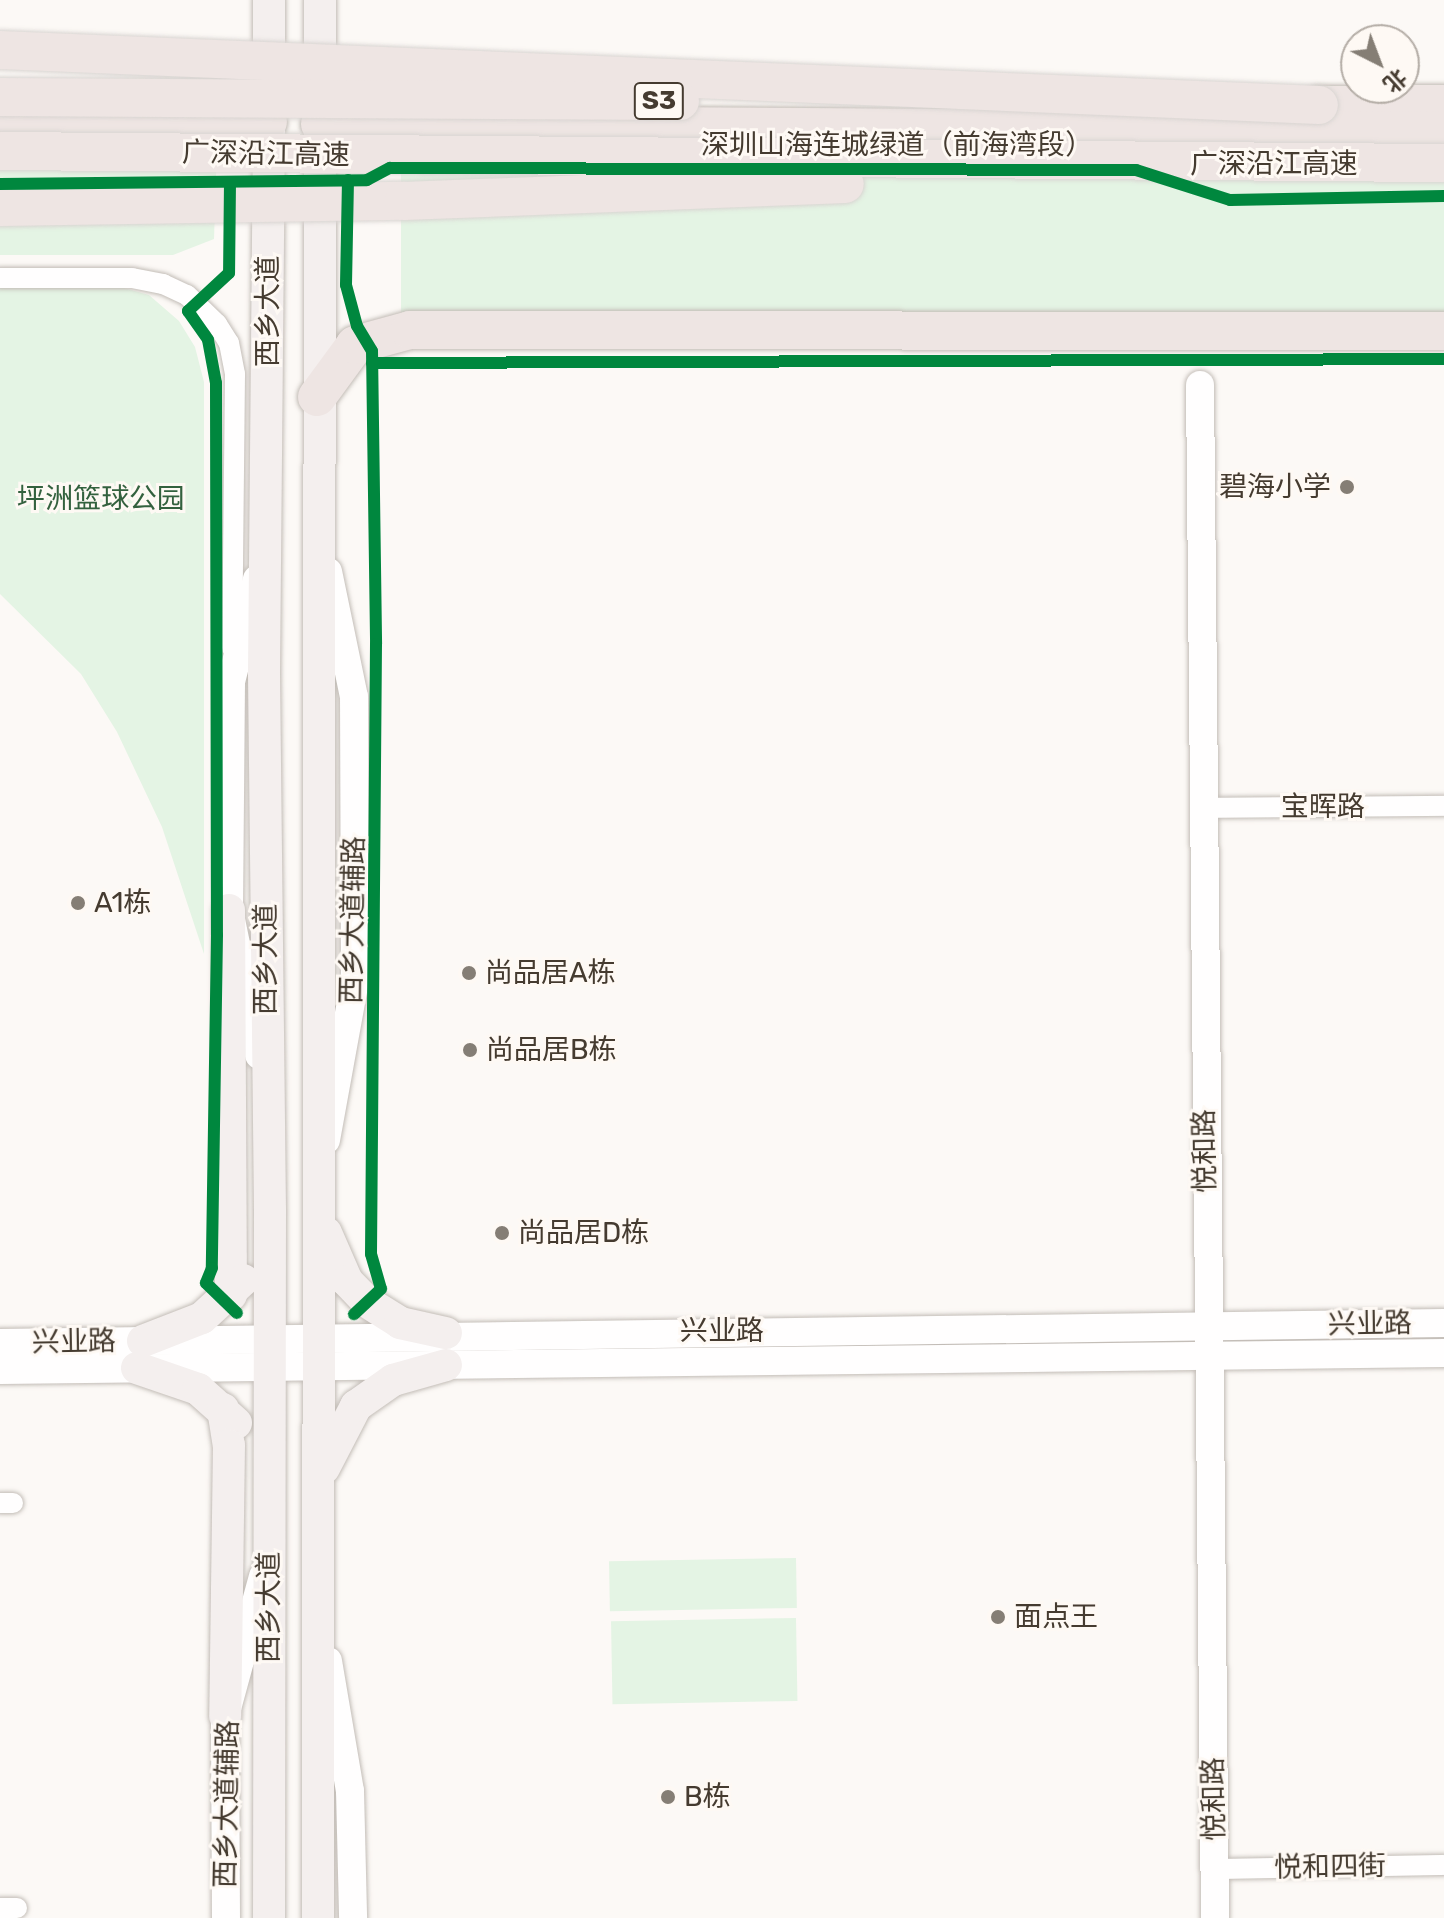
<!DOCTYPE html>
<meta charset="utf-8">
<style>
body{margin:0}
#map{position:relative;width:1444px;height:1918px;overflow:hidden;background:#fcf9f6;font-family:Rubik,"Noto Sans SC",sans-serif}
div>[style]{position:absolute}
.green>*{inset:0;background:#e4f4e4;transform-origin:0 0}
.roads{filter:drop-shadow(0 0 2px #c3bdb7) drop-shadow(0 0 2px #c3bdb7)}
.street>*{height:20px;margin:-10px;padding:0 10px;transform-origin:10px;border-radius:10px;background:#fffefe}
.secondary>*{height:28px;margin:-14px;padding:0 14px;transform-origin:14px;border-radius:14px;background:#fffefe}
.primary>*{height:32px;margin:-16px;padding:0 16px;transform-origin:16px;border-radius:16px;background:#f4efee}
.highway>*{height:38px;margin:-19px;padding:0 19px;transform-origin:19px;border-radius:19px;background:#eee5e3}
.bridges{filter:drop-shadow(0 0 2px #d9d5d2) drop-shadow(0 0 2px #d9d5d2)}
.highway-bridge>*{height:38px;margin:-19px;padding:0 19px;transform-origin:19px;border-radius:19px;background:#eee5e3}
.cycleway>*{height:12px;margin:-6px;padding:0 6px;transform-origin:6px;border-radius:6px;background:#00873e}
.dots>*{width:22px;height:22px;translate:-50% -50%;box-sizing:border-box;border:4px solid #fef9f4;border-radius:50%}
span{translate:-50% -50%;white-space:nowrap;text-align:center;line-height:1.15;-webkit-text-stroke:6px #fef9f4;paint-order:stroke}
.shield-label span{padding:2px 6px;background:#fef9f4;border:2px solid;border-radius:6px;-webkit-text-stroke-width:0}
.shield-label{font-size:26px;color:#453b30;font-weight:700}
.street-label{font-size:28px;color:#453b30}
.poi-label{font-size:28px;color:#453b30}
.right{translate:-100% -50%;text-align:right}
.left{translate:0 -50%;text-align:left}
.park-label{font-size:28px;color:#33613e}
.north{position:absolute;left:1340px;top:24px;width:80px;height:80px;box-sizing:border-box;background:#fef9f4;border:2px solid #b4ada6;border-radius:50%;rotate:138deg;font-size:22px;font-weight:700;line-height:32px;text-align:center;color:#453b30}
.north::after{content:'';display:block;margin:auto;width:28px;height:36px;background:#857e75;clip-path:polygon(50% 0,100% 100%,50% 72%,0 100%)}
</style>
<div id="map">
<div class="green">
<div style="clip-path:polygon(0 143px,217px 146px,214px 239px,173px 255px,0 255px)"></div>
<div style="left:401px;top:146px;width:1043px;height:168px"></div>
<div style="clip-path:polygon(92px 279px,149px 295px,179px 321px,195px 347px,204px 382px,204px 954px,162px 827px,117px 732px,81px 674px,0 594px,0 281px)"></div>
<div style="left:796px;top:1558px;width:50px;height:187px;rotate:89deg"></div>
<div style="left:796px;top:1618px;width:83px;height:185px;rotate:89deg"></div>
</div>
<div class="roads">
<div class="street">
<div style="left:0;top:278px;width:132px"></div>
<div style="left:132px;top:278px;width:32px;rotate:11deg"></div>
<div style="left:163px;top:284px;width:26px;rotate:25deg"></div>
<div style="left:187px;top:295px;width:42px;rotate:44deg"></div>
<div style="left:217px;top:324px;width:22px;rotate:58deg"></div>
<div style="left:229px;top:343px;width:32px;rotate:79deg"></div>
<div style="left:235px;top:374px;width:274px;rotate:90.6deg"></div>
<div style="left:1202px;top:808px;width:242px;rotate:-0.5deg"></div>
<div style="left:0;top:1503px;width:13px"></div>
<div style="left:1215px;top:1869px;width:229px;rotate:-1deg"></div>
<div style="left:0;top:1908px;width:17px"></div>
</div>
<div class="secondary">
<div style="left:1200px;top:385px;width:1533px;rotate:89.44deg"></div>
<div style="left:257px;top:579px;width:106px;rotate:104.2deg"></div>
<div style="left:231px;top:682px;width:228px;rotate:90.5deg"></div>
<div style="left:229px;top:910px;width:148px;rotate:78.3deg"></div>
<div style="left:326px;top:1140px;width:163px;rotate:-79.7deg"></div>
<div style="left:355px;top:980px;width:283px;rotate:-90.2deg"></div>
<div style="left:354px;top:697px;width:128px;rotate:-101.7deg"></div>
<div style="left:0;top:1343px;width:1444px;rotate:-0.79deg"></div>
<div style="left:0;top:1370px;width:1444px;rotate:-0.67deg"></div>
<div style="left:328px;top:1661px;width:132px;rotate:80.4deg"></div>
<div style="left:350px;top:1791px;width:127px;rotate:88.6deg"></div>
<div style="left:226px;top:1918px;width:202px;rotate:-90.3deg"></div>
<div style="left:225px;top:1716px;width:145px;rotate:-74.8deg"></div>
</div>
<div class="primary">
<div style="left:269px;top:85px;width:85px;rotate:-90deg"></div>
<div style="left:269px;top:131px;width:543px;rotate:90.53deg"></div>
<div style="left:264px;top:674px;width:536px;rotate:89.36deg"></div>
<div style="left:270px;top:1210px;width:708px;rotate:90.08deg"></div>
<div style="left:229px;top:910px;width:385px;rotate:89.7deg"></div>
<div style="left:326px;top:1233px;width:52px;rotate:66.4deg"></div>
<div style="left:347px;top:1281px;width:29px;rotate:46deg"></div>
<div style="left:367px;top:1302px;width:39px;rotate:32deg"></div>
<div style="left:400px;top:1323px;width:47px;rotate:12.3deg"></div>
<div style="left:143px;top:1341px;width:63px;rotate:-21.3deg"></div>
<div style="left:202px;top:1318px;width:56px;rotate:-42.8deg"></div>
<div style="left:137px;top:1368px;width:65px;rotate:19deg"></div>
<div style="left:198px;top:1389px;width:51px;rotate:41.8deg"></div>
<div style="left:223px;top:1409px;width:36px;rotate:81deg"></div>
<div style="left:229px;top:1445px;width:271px;rotate:90.8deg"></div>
<div style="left:324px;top:1468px;width:70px;rotate:-62.7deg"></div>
<div style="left:356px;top:1406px;width:45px;rotate:-35.1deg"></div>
<div style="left:393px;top:1380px;width:55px;rotate:-15.8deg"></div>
<div style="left:318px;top:1918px;width:1918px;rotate:-89.94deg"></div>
</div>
<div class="highway">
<div style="left:1319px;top:105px;width:125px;rotate:-0.5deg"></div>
<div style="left:320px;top:124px;width:1124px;rotate:0.36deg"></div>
<div style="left:0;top:128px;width:268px;rotate:-1.3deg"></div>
<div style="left:317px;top:397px;width:64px;rotate:-53.8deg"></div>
<div style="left:355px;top:345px;width:57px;rotate:-15.3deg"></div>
<div style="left:410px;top:330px;width:1034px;rotate:0.06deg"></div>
</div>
</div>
<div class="bridges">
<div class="highway-bridge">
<div style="left:0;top:50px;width:1320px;rotate:2.39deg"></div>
<div style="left:0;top:97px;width:680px;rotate:0.34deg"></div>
<div style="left:0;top:151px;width:1444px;rotate:0.48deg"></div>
<div style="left:0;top:207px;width:404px;rotate:-0.9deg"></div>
<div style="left:404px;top:201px;width:441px;rotate:-2.2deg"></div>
</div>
</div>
<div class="cycleway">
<div style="left:348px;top:180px;width:105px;rotate:91.1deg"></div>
<div style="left:346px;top:285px;width:42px;rotate:75deg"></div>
<div style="left:357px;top:326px;width:29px;rotate:59deg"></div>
<div style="left:372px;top:351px;width:293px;rotate:89.2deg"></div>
<div style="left:376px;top:644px;width:610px;rotate:90.47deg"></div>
<div style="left:371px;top:1254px;width:36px;rotate:74deg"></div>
<div style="left:381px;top:1289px;width:37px;rotate:137deg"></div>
<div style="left:230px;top:182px;width:91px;rotate:90.6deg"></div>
<div style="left:229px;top:273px;width:56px;rotate:137.2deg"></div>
<div style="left:188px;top:311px;width:35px;rotate:55deg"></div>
<div style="left:208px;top:340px;width:44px;rotate:79.5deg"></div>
<div style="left:216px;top:383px;width:552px;rotate:89.9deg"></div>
<div style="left:217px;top:935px;width:333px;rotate:90.9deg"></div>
<div style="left:212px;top:1268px;width:16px;rotate:112deg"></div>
<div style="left:206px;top:1283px;width:43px;rotate:44.1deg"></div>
<div style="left:0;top:184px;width:367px;rotate:-0.6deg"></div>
<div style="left:367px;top:180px;width:26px;rotate:-28deg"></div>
<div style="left:390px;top:168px;width:746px;rotate:0.15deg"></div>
<div style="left:1136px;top:170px;width:99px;rotate:17.7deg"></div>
<div style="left:1230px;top:200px;width:214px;rotate:-1.1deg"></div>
<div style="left:372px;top:363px;width:1072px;rotate:-0.21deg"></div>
</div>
<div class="dots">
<div style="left:1347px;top:487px;background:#857e75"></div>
<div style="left:78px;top:903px;background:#857e75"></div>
<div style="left:469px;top:973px;background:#857e75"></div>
<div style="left:470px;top:1050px;background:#857e75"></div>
<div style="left:502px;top:1233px;background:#857e75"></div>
<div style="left:998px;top:1617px;background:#857e75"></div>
<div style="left:668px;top:1797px;background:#857e75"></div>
</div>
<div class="shield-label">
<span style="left:659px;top:101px">S3</span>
</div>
<div class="street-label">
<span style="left:897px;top:145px">深圳山海连城绿道（前海湾段）</span>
<span style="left:266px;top:154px;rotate:1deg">广深沿江高速</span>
<span style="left:1274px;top:164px">广深沿江高速</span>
<span style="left:268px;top:311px;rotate:-90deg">西乡大道</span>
<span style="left:1323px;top:807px">宝晖路</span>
<span style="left:353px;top:920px;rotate:-89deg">西乡大道辅路</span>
<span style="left:266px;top:959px;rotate:-90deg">西乡大道</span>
<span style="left:1205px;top:1151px;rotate:-91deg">悦和路</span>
<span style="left:1370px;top:1324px;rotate:-1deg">兴业路</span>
<span style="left:722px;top:1331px">兴业路</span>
<span style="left:74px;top:1342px;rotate:-1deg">兴业路</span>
<span style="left:269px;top:1607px;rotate:-90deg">西乡大道</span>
<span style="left:1214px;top:1799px;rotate:-91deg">悦和路</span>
<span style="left:227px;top:1804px;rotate:-89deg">西乡大道辅路</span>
<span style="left:1330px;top:1867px;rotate:-1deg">悦和四街</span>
</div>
<div class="poi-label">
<span class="right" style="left:1331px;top:487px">碧海小学</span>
<span class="left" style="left:94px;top:903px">A1栋</span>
<span class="left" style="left:485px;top:973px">尚品居A栋</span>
<span class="left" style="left:486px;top:1050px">尚品居B栋</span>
<span class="left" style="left:518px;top:1233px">尚品居D栋</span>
<span class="left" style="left:1014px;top:1617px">面点王</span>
<span class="left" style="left:684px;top:1797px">B栋</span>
</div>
<div class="park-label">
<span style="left:101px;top:499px">坪洲篮球公园</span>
</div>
<div class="north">北</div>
</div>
